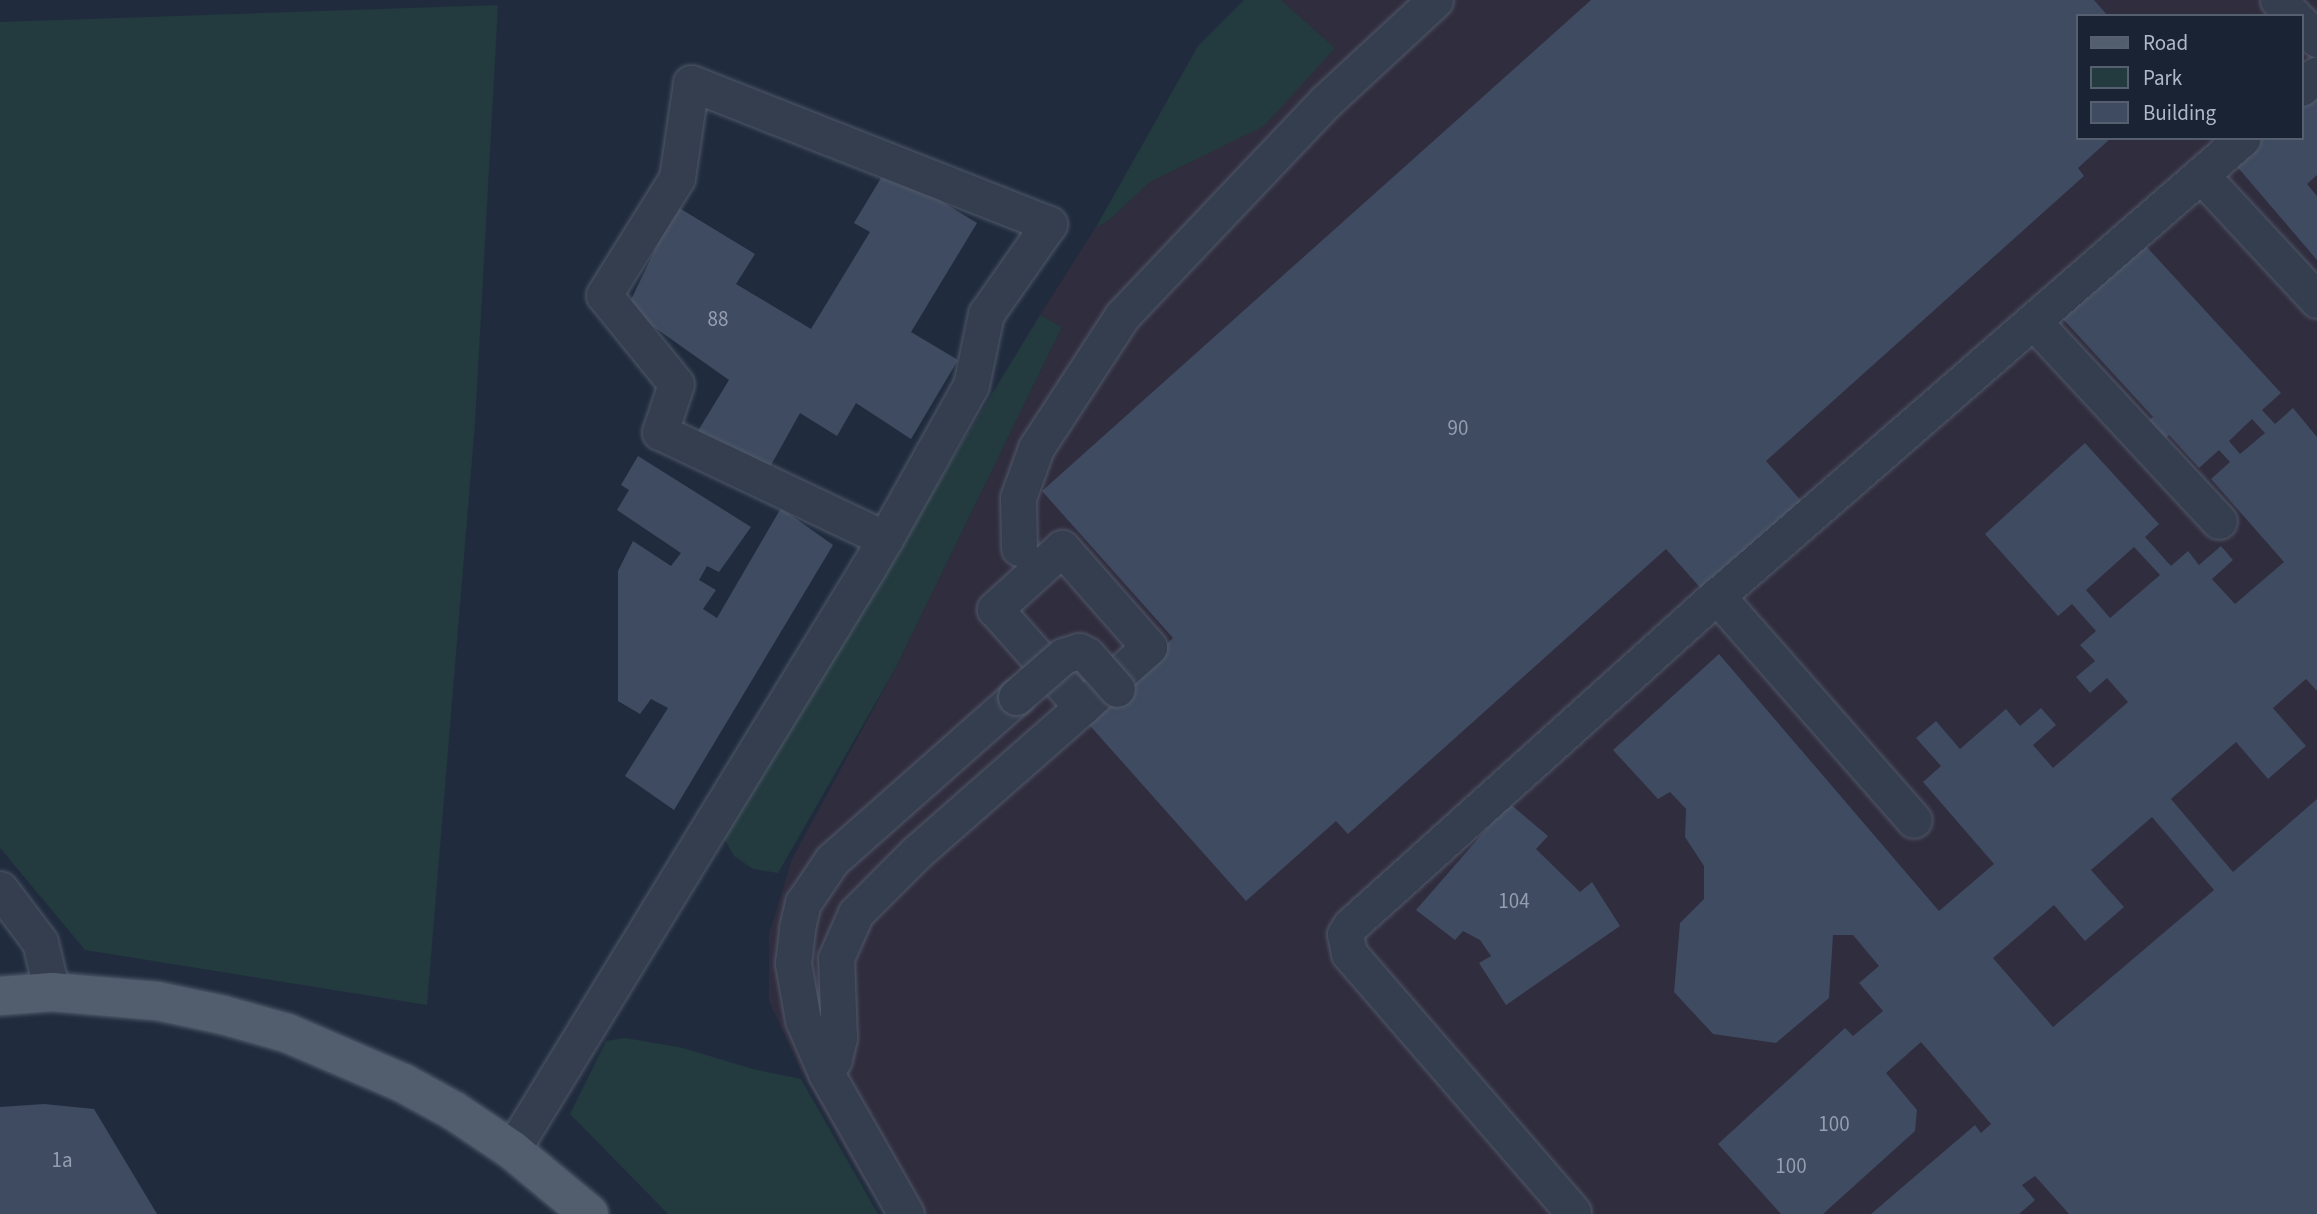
<!DOCTYPE html>
<style>
body{margin:0}
#map{position:relative;width:2317px;height:1214px;overflow:hidden;background:#202c3e;font-family:"Source Sans 3",sans-serif}
div>[style]{position:absolute}
.medical>*{inset:0;background:#302d3e}
.green>*{inset:0;background:#233a3f}
.building>*{inset:0;background:#3f4b61}
.roads{filter:drop-shadow(0 0 2px #505969) drop-shadow(0 0 2px #505969)}
.minor>*{height:35px;margin:-17.5px;padding:0 17.5px;transform-origin:17.5px;border-radius:17.5px;background:#353e4e}
.major>*{height:38px;margin:-19px;padding:0 19px;transform-origin:19px;border-radius:19px;background:#525d6e}
.bridges{filter:drop-shadow(0 0 2px #505969) drop-shadow(0 0 2px #505969)}
.minor-bridge>*{height:35px;margin:-17.5px;padding:0 17.5px;transform-origin:17.5px;border-radius:17.5px;background:#353e4e}
span{translate:-50% -50%;white-space:nowrap;text-align:center;line-height:1.15;-webkit-text-stroke:5px #1a2333;paint-order:stroke}
.number-label{font-size:21px;color:#949eb0}
.number-label span{-webkit-text-stroke-width:0}
.legend{position:absolute;left:2076px;top:14px;width:228px;height:126px;box-sizing:border-box;background:#1a2333;border:2px solid #565f6f;margin:0;padding:9px 12px;list-style:none;font-size:21px;color:#b0b9ca}
.legend li{display:flex;align-items:center;gap:14px;height:35px}
.legend b{width:35px;border:2px solid #565f6f}
</style>
<div id="map">
<div class="medical">
<div style="clip-path:polygon(evenodd,1281px 0,2317px 0,2317px 1214px,888px 1214px,857px 1170px,801px 1070px,769px 1001px,769px 934px,792px 859px,895px 669px,1062px 327px,1040px 315px,1096px 227px,1108px 221px,1150px 182px,1180px 166px,1335px 48px,1281px 0,2077px 16px,2301px 16px,2301px 138px,2077px 138px,2077px 16px)"></div>
</div>
<div class="green">
<div style="clip-path:polygon(1244px 0,1281px 0,1335px 48px,1264px 126px,1150px 182px,1108px 221px,1096px 227px,1198px 46px)"></div>
<div style="clip-path:polygon(498px 5px,475px 423px,427px 1005px,85px 950px,0 848px,0 22px)"></div>
<div style="clip-path:polygon(1040px 315px,1062px 327px,895px 669px,778px 873px,753px 869px,734px 856px,723px 836px)"></div>
<div style="clip-path:polygon(625px 1038px,683px 1048px,753px 1069px,801px 1079px,878px 1214px,668px 1214px,570px 1114px,606px 1041px)"></div>
</div>
<div class="building">
<div style="clip-path:polygon(1591px 0,2094px 0,2108px 16px,2077px 16px,2077px 138px,2111px 138px,2078px 168px,2084px 176px,1766px 461px,1804px 504px,1704px 592px,1666px 549px,1348px 834px,1336px 821px,1246px 901px,1084px 719px,1173px 638px,1042px 491px)"></div>
<div style="clip-path:polygon(2317px 91px,2317px 175px,2307px 184px,2317px 196px,2317px 260px,2234px 163px,2263px 138px,2301px 138px,2301px 105px)"></div>
<div style="clip-path:polygon(887px 168px,977px 223px,911px 332px,958px 360px,911px 439px,856px 403px,837px 436px,800px 413px,766px 474px,693px 439px,729px 380px,627px 308px,676px 206px,755px 254px,736px 284px,811px 329px,870px 232px,854px 223px)"></div>
<div style="clip-path:polygon(evenodd,2144px 244px,2281px 393px,2262px 410px,2275px 424px,2293px 408px,2317px 437px,2317px 691px,2306px 679px,2273px 708px,2306px 746px,2268px 779px,2236px 742px,2171px 799px,2233px 872px,2317px 799px,2317px 1214px,2069px 1214px,2035px 1176px,2022px 1185px,2035px 1200px,2019px 1214px,1871px 1214px,1975px 1125px,1981px 1133px,1991px 1124px,1921px 1042px,1886px 1073px,1917px 1110px,1915px 1131px,1823px 1214px,1781px 1214px,1718px 1144px,1845px 1028px,1853px 1036px,1883px 1011px,1859px 983px,1879px 966px,1853px 935px,1833px 935px,1829px 998px,1776px 1043px,1713px 1034px,1674px 992px,1680px 923px,1704px 899px,1704px 866px,1685px 837px,1686px 809px,1670px 792px,1658px 799px,1613px 750px,1719px 654px,1939px 911px,1994px 864px,1923px 782px,1941px 766px,1916px 738px,1936px 721px,1960px 749px,2006px 709px,2020px 726px,2041px 708px,2056px 725px,2033px 745px,2053px 768px,2128px 702px,2107px 678px,2090px 693px,2076px 677px,2095px 661px,2080px 645px,2096px 631px,2072px 604px,2058px 616px,1985px 534px,2085px 443px,2159px 524px,2145px 537px,2171px 566px,2188px 551px,2199px 565px,2221px 546px,2233px 560px,2212px 579px,2235px 604px,2284px 562px,2211px 479px,2230px 462px,2219px 450px,2199px 468px,2169px 435px,2162px 442px,2145px 424px,2153px 417px,2063px 319px,2144px 244px,2252px 419px,2265px 433px,2240px 454px,2229px 441px,2252px 419px,2144px 244px,2134px 547px,2160px 575px,2110px 618px,2086px 590px,2134px 547px,2144px 244px,2152px 817px,2214px 890px,2053px 1027px,1993px 958px,2054px 905px,2085px 941px,2124px 907px,2091px 870px,2152px 817px)"></div>
<div style="clip-path:polygon(638px 456px,751px 527px,719px 572px,707px 566px,699px 580px,716px 590px,703px 609px,717px 618px,781px 508px,833px 545px,674px 810px,625px 776px,668px 708px,651px 699px,640px 714px,618px 701px,618px 571px,633px 541px,671px 566px,681px 553px,617px 510px,629px 490px,621px 485px)"></div>
<div style="clip-path:polygon(1509px 803px,1548px 836px,1536px 849px,1580px 892px,1592px 882px,1620px 926px,1506px 1005px,1479px 963px,1491px 956px,1480px 940px,1463px 931px,1455px 940px,1416px 910px)"></div>
<div style="clip-path:polygon(44px 1104px,94px 1109px,157px 1214px,0 1214px,0 1107px)"></div>
</div>
<div class="roads">
<div class="minor">
<div style="left:2278px;top:0;width:23px;rotate:45deg"></div>
<div style="left:2301px;top:23px;width:23px;rotate:45deg"></div>
<div style="left:2301px;top:88px;width:21px;rotate:-41deg"></div>
<div style="left:2201px;top:175px;width:171px;rotate:47.1deg"></div>
<div style="left:2033px;top:321px;width:273px;rotate:47.1deg"></div>
<div style="left:1019px;top:548px;width:50px;rotate:-91.1deg"></div>
<div style="left:1018px;top:498px;width:53px;rotate:-70.2deg"></div>
<div style="left:1036px;top:448px;width:158px;rotate:-56.9deg"></div>
<div style="left:1122px;top:316px;width:295px;rotate:-46.5deg"></div>
<div style="left:1325px;top:102px;width:150px;rotate:-42.8deg"></div>
<div style="left:1717px;top:596px;width:298px;rotate:48.7deg"></div>
<div style="left:0;top:889px;width:66px;rotate:53deg"></div>
<div style="left:40px;top:942px;width:51px;rotate:76.5deg"></div>
<div style="left:826px;top:1073px;width:16px;rotate:-60deg"></div>
<div style="left:834px;top:1059px;width:22px;rotate:-77deg"></div>
<div style="left:839px;top:1038px;width:80px;rotate:-92.1deg"></div>
<div style="left:836px;top:958px;width:49px;rotate:-66deg"></div>
<div style="left:856px;top:913px;width:86px;rotate:-45deg"></div>
<div style="left:917px;top:852px;width:220px;rotate:-41.3deg"></div>
<div style="left:1082px;top:707px;width:90px;rotate:-41.8deg"></div>
<div style="left:1149px;top:647px;width:132px;rotate:-131.3deg"></div>
<div style="left:1062px;top:548px;width:91px;rotate:137.7deg"></div>
<div style="left:995px;top:609px;width:131px;rotate:48.4deg"></div>
<div style="left:512px;top:1150px;width:682px;rotate:-58.55deg"></div>
<div style="left:868px;top:568px;width:34px;rotate:-60deg"></div>
<div style="left:885px;top:539px;width:176px;rotate:-60.8deg"></div>
<div style="left:971px;top:385px;width:73px;rotate:-78.1deg"></div>
<div style="left:986px;top:314px;width:110px;rotate:-55deg"></div>
<div style="left:1049px;top:224px;width:385px;rotate:-158.5deg"></div>
<div style="left:691px;top:83px;width:96px;rotate:98.4deg"></div>
<div style="left:677px;top:178px;width:138px;rotate:122deg"></div>
<div style="left:604px;top:295px;width:114px;rotate:51deg"></div>
<div style="left:676px;top:384px;width:51px;rotate:108.4deg"></div>
<div style="left:660px;top:432px;width:249px;rotate:25.4deg"></div>
<div style="left:1573px;top:1212px;width:342px;rotate:-130.9deg"></div>
<div style="left:1349px;top:953px;width:19px;rotate:-102deg"></div>
<div style="left:1345px;top:934px;width:11px;rotate:-56deg"></div>
<div style="left:1351px;top:925px;width:492px;rotate:-42deg"></div>
<div style="left:1717px;top:596px;width:697px;rotate:-41.05deg"></div>
<div style="left:906px;top:1214px;width:162px;rotate:-119.6deg"></div>
<div style="left:826px;top:1073px;width:58px;rotate:-113.5deg"></div>
<div style="left:803px;top:1020px;width:58px;rotate:-100deg"></div>
<div style="left:793px;top:963px;width:35px;rotate:-83deg"></div>
<div style="left:797px;top:928px;width:26px;rotate:-77deg"></div>
<div style="left:803px;top:903px;width:52px;rotate:-56deg"></div>
<div style="left:832px;top:860px;width:246px;rotate:-41.5deg"></div>
</div>
<div class="major">
<div style="left:0;top:996px;width:52px;rotate:-4.4deg"></div>
<div style="left:52px;top:992px;width:105px;rotate:4.9deg"></div>
<div style="left:157px;top:1001px;width:67px;rotate:12deg"></div>
<div style="left:223px;top:1015px;width:66px;rotate:15.7deg"></div>
<div style="left:287px;top:1033px;width:126px;rotate:23.3deg"></div>
<div style="left:403px;top:1083px;width:58px;rotate:28.8deg"></div>
<div style="left:454px;top:1111px;width:70px;rotate:33.9deg"></div>
<div style="left:512px;top:1150px;width:100px;rotate:39.7deg"></div>
</div>
</div>
<div class="bridges">
<div class="minor-bridge">
<div style="left:1016px;top:697px;width:62px;rotate:-41.1deg"></div>
<div style="left:1063px;top:656px;width:17px;rotate:-17deg"></div>
<div style="left:1079px;top:651px;width:9px;rotate:27deg"></div>
<div style="left:1087px;top:655px;width:45px;rotate:48.6deg"></div>
</div>
</div>
<div class="number-label">
<span style="left:718px;top:319px">88</span>
<span style="left:1458px;top:428px">90</span>
<span style="left:1514px;top:901px">104</span>
<span style="left:1834px;top:1124px">100</span>
<span style="left:62px;top:1160px">1a</span>
<span style="left:1791px;top:1166px">100</span>
</div>
<ul class="legend">
<li><b style="height:9px;background:#525d6e"></b>Road</li>
<li><b style="height:19px;background:#233a3f"></b>Park</li>
<li><b style="height:19px;background:#3f4b61"></b>Building</li>
</ul>
</div>
